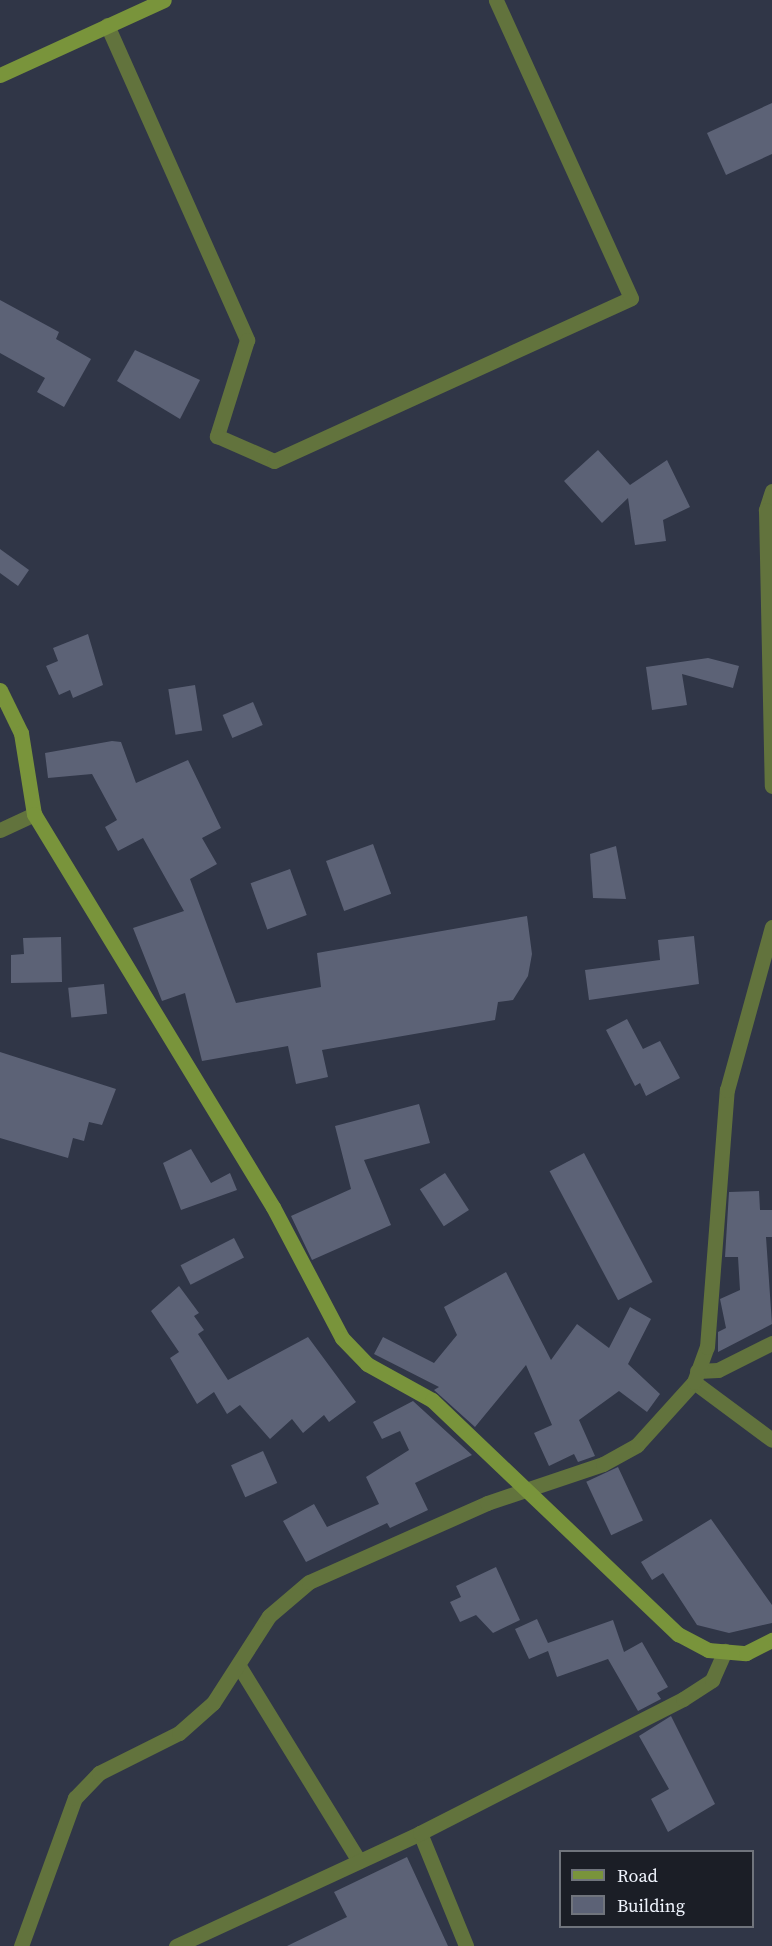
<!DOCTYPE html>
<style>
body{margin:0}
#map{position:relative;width:772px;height:1946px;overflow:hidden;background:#303647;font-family:"Source Serif 4",serif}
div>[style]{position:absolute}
.building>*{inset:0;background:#5c6276;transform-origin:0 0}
.street>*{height:15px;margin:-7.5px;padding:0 7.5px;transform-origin:7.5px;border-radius:7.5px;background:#62733d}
.secondary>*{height:15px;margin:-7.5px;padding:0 7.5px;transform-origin:7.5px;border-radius:7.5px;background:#79943b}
span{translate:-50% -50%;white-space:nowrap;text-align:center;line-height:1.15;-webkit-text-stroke:4.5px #1b1e26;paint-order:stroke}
.legend{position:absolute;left:559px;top:1850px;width:195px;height:78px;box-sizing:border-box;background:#1b1e26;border:2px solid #70747c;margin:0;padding:8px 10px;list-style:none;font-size:18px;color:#f0f4fd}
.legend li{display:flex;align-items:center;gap:12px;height:30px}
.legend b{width:30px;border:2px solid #70747c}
</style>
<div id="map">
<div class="building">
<div style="clip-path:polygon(772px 103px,772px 154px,726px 175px,707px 133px)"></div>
<div style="clip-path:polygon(0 300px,59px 332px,56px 339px,91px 359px,64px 407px,37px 392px,45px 378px,0 353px)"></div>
<div style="clip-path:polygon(135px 350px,200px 380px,180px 419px,117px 381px)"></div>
<div style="clip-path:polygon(598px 450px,630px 485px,667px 460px,690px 507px,663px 520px,666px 541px,635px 545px,628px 498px,602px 523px,564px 481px)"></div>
<div style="clip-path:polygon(0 549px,29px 570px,18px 586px,0 573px)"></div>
<div style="clip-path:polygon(88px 634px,103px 685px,73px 698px,70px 690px,59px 695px,46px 666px,58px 661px,53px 648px)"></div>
<div style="clip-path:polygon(708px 658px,739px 666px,733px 688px,682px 674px,687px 705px,652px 710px,646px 667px)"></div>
<div style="left:195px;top:685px;width:46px;height:27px;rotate:81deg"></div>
<div style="left:253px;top:702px;width:25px;height:33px;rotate:67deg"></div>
<div style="clip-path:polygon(112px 741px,121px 742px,136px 783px,188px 760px,221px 828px,202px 838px,217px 864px,190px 879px,236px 1003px,321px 987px,317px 953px,527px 916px,532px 954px,528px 976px,513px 1000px,498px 1002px,495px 1020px,322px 1050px,328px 1077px,296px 1084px,288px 1046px,202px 1061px,185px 993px,162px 1001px,133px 928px,184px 911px,143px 838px,118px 851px,105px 827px,117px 820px,92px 774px,48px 778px,45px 753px)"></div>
<div style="left:373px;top:844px;width:53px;height:50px;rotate:70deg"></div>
<div style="clip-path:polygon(616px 846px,626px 899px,593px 898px,590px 854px)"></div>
<div style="left:290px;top:869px;width:49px;height:42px;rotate:70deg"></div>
<div style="clip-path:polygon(694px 936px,699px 984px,589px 1000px,585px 970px,660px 960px,658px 940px)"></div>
<div style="clip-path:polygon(61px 937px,62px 982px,11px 983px,11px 955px,24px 954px,23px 938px)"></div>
<div style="left:104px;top:984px;width:30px;height:36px;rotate:84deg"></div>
<div style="clip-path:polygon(627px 1019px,643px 1049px,660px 1041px,680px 1078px,646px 1096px,640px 1083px,635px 1086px,606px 1030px)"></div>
<div style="clip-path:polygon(0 1052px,116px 1089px,102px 1125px,89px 1122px,84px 1141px,73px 1138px,68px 1158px,0 1138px)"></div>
<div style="clip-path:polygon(419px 1104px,430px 1143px,364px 1160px,391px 1225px,312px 1260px,291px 1216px,351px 1189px,335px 1126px)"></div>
<div style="clip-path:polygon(191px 1149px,211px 1183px,230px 1173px,237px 1190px,181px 1210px,163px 1163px)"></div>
<div style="left:584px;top:1153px;width:146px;height:39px;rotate:62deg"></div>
<div style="left:445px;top:1173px;width:44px;height:30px;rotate:57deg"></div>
<div style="clip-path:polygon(759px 1191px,760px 1210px,772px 1210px,772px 1237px,766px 1237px,772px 1324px,718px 1352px,718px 1332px,726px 1328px,720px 1299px,740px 1290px,738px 1257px,725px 1257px,729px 1192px)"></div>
<div style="left:234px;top:1238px;width:22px;height:60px;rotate:63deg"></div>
<div style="clip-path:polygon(506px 1272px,551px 1360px,577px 1324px,609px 1348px,630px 1307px,651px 1319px,628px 1364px,660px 1394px,647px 1412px,619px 1391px,579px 1420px,595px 1456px,578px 1462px,574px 1454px,549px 1466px,534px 1433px,552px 1425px,526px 1365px,475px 1427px,434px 1390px,439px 1387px,374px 1354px,383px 1337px,434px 1363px,457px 1335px,444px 1307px)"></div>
<div style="clip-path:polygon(179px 1286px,199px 1313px,194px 1316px,204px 1330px,198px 1334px,228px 1380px,308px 1337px,356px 1402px,329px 1422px,324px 1415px,303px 1433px,292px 1419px,270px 1439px,240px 1405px,227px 1414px,214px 1392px,197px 1404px,170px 1358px,179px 1352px,151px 1311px)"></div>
<div style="clip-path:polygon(413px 1401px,472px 1455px,415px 1483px,428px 1510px,390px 1528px,387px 1523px,306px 1562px,283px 1521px,314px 1504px,327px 1527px,379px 1504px,366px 1477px,409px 1450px,400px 1431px,382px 1439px,373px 1422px)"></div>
<div style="left:263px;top:1451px;width:35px;height:35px;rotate:66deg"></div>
<div style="left:618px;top:1467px;width:59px;height:35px;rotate:65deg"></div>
<div style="clip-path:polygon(711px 1519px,772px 1605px,772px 1623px,729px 1633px,697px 1625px,663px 1573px,652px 1580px,641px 1562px)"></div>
<div style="clip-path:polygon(496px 1567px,520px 1620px,493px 1633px,476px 1615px,460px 1622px,450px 1602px,461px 1597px,456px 1586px)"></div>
<div style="clip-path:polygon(537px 1619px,548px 1643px,613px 1620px,624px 1652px,642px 1642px,668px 1687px,657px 1693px,661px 1699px,638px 1711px,608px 1659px,557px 1677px,548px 1651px,529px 1659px,515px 1629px)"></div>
<div style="clip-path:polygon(671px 1716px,715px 1804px,668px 1832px,651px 1799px,669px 1789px,639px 1736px)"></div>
<div style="clip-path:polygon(407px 1857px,448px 1946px,287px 1946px,347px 1917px,334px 1892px)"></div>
</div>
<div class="street">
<div style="left:107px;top:25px;width:345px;rotate:66deg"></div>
<div style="left:247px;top:340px;width:101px;rotate:107.4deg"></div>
<div style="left:217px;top:436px;width:62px;rotate:23.7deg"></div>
<div style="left:274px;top:461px;width:392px;rotate:-24.5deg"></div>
<div style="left:631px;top:298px;width:327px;rotate:-114.4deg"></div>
<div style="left:772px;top:491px;width:20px;rotate:108deg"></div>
<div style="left:766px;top:510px;width:276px;rotate:88.8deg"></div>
<div style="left:0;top:830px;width:38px;rotate:-25deg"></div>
<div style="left:697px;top:1371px;width:21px;rotate:-3deg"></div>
<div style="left:718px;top:1370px;width:60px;rotate:-26.6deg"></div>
<div style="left:694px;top:1382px;width:97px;rotate:36.6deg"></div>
<div style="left:239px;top:1666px;width:229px;rotate:58.4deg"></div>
<div style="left:420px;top:1833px;width:122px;rotate:67.8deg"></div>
<div style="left:21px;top:1946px;width:158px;rotate:-70deg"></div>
<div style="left:75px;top:1798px;width:35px;rotate:-46deg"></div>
<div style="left:99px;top:1773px;width:89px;rotate:-26.6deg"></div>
<div style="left:179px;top:1733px;width:45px;rotate:-41.4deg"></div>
<div style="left:213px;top:1703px;width:103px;rotate:-57.2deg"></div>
<div style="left:269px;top:1616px;width:52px;rotate:-40.4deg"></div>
<div style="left:309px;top:1582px;width:195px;rotate:-23.9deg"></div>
<div style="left:487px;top:1503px;width:122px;rotate:-18.6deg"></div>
<div style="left:603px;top:1464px;width:39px;rotate:-29deg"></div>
<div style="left:637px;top:1445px;width:85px;rotate:-47.9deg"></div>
<div style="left:694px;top:1382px;width:37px;rotate:-70deg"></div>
<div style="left:707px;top:1347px;width:258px;rotate:-85.6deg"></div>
<div style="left:727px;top:1090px;width:169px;rotate:-74.6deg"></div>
<div style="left:176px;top:1946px;width:269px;rotate:-24.8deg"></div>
<div style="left:420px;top:1833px;width:295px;rotate:-27deg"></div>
<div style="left:683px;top:1699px;width:35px;rotate:-33deg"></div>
<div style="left:712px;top:1680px;width:32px;rotate:-66deg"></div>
</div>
<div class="secondary">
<div style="left:0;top:75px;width:180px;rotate:-24.6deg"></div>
<div style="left:0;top:690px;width:48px;rotate:64deg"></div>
<div style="left:21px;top:733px;width:82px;rotate:80.9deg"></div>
<div style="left:34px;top:814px;width:460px;rotate:58.7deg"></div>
<div style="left:273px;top:1207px;width:148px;rotate:62.2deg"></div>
<div style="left:342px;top:1338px;width:36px;rotate:46deg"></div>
<div style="left:367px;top:1364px;width:74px;rotate:29deg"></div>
<div style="left:432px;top:1400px;width:340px;rotate:43.6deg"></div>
<div style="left:678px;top:1634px;width:34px;rotate:28deg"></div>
<div style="left:708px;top:1650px;width:38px;rotate:5deg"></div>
<div style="left:746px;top:1653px;width:29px;rotate:-27deg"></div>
</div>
<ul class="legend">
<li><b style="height:8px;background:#79943b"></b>Road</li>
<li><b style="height:16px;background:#5c6276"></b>Building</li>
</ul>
</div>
